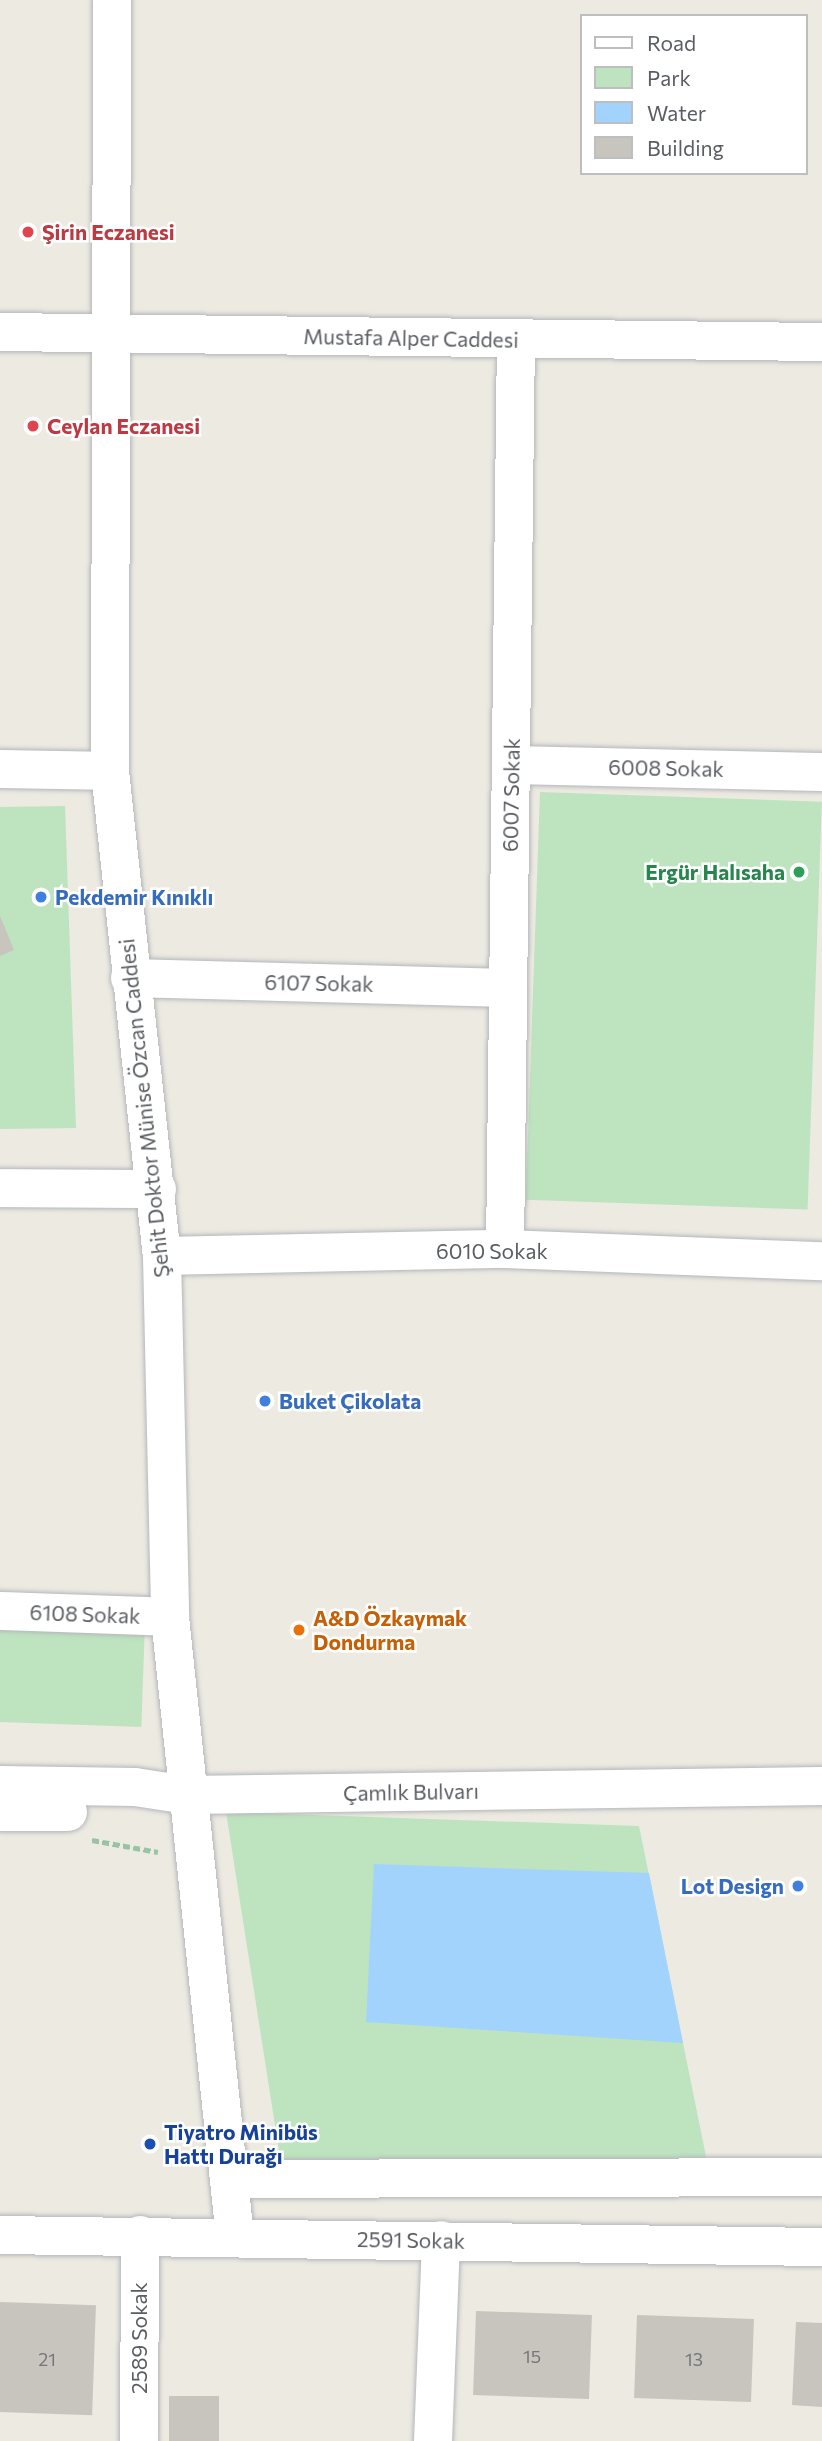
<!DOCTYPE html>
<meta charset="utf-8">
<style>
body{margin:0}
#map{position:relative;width:822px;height:2441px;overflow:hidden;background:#eceae1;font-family:Commissioner,sans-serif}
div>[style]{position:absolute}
.green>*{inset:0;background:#bee3bf;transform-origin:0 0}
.water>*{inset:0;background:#a2d3fc}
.building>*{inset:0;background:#c8c4be;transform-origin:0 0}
.path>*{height:4.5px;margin-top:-2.25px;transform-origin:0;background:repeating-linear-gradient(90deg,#98c3a5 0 7px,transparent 0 10.5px)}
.roads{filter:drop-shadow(0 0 2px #b4b7bb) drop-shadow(0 0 2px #b4b7bb)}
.street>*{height:38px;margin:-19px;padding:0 19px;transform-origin:19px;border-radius:19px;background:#fff}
.secondary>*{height:38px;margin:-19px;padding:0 19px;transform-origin:19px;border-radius:19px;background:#fff}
.dots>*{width:19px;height:19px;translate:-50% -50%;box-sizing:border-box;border:4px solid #fff;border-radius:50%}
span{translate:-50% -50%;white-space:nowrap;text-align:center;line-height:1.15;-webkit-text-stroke:5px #fff;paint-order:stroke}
.number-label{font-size:18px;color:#767779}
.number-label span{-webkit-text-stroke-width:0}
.health-label{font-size:21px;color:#be3a42;font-weight:700}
.left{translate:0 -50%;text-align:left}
.street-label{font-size:21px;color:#5a5d62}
.leisure-label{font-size:21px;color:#27864d;font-weight:700}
.right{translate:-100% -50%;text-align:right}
.shop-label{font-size:21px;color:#366cbe;font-weight:700}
.food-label{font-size:21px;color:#c56008;font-weight:700}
.transit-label{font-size:21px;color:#164399;font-weight:700}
.legend{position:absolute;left:580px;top:14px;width:228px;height:161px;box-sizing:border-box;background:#fff;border:2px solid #bdbec0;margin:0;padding:9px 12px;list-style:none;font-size:21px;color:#5a5d62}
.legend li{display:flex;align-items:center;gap:14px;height:35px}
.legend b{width:35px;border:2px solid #bdbec0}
</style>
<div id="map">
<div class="green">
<div style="left:540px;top:792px;width:282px;height:408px;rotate:2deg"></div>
<div style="clip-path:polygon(65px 806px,76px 1128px,0 1129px,0 807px)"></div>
<div style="left:0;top:1619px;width:145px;height:103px;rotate:2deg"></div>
<div style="clip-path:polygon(226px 1812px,639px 1826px,712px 2186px,282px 2170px)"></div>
</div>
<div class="water">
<div style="clip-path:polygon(374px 1864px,649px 1873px,683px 2043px,366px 2022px)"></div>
</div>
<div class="building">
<div style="clip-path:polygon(0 916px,14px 950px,0 956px)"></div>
<div style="left:0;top:2302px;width:96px;height:110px;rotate:2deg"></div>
<div style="left:476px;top:2311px;width:116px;height:84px;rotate:2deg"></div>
<div style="left:637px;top:2315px;width:117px;height:83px;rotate:2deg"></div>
<div style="clip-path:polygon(796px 2322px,822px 2323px,822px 2407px,792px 2405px)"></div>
<div style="left:169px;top:2396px;width:50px;height:45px"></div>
</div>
<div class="path">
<div style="left:92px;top:1840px;width:67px;rotate:10.3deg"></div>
</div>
<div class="roads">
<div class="street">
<div style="left:511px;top:765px;width:311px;rotate:1.3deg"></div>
<div style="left:0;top:769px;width:110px;rotate:1deg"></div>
<div style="left:130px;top:978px;width:378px;rotate:1.5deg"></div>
<div style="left:0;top:1188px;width:157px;rotate:0.4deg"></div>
<div style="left:505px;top:1249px;width:908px;rotate:-89.31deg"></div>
<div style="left:0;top:1611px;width:170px;rotate:2deg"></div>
<div style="left:139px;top:2441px;width:206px;rotate:-89.7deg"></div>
<div style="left:433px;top:2441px;width:201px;rotate:-87.7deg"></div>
</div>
<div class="secondary">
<div style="left:112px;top:0;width:771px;rotate:90.15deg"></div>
<div style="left:110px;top:771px;width:488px;rotate:83.9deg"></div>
<div style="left:162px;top:1256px;width:361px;rotate:88.7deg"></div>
<div style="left:170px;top:1617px;width:623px;rotate:84.02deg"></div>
<div style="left:0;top:332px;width:822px;rotate:0.7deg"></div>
<div style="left:162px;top:1256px;width:343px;rotate:-1.2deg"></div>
<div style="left:505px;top:1249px;width:317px;rotate:2.2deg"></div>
<div style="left:0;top:1785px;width:135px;rotate:0.8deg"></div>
<div style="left:135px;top:1787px;width:53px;rotate:8.7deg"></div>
<div style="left:187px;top:1795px;width:635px;rotate:-0.81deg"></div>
<div style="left:0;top:1812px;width:68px"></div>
<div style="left:229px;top:2179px;width:593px;rotate:-0.19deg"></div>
<div style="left:0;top:2235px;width:822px;rotate:0.84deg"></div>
</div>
</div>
<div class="dots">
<div style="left:28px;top:232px;background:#e0444e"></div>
<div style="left:33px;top:426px;background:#e0444e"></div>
<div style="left:799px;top:872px;background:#2e9e5b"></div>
<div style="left:41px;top:897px;background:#3f7fe0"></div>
<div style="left:265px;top:1401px;background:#3f7fe0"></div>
<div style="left:299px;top:1630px;background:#e8710a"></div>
<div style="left:798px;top:1886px;background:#3f7fe0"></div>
<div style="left:150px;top:2144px;background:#1a4fb4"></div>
</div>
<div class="number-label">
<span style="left:532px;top:2356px">15</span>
<span style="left:47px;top:2359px">21</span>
<span style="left:694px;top:2359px">13</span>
</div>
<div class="health-label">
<span class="left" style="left:42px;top:232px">Şirin Eczanesi</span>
<span class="left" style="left:47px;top:426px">Ceylan Eczanesi</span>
</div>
<div class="street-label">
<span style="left:411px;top:338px;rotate:1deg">Mustafa Alper Caddesi</span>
<span style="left:666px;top:768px;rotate:1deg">6008 Sokak</span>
<span style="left:511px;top:795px;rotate:-89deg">6007 Sokak</span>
<span style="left:319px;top:983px;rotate:1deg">6107 Sokak</span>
<span style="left:144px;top:1108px;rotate:-96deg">Şehit Doktor Münise Özcan Caddesi</span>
<span style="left:492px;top:1251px">6010 Sokak</span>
<span style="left:85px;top:1614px;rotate:2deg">6108 Sokak</span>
<span style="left:411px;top:1792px;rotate:-1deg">Çamlık Bulvarı</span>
<span style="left:411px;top:2240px;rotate:1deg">2591 Sokak</span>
<span style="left:139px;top:2338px;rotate:-90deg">2589 Sokak</span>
</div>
<div class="leisure-label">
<span class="right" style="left:785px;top:872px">Ergür Halısaha</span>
</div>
<div class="shop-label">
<span class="left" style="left:55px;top:897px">Pekdemir Kınıklı</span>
<span class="left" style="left:279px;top:1401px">Buket Çikolata</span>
<span class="right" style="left:784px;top:1886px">Lot Design</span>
</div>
<div class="food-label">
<span class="left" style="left:313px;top:1630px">A&amp;D Özkaymak<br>Dondurma</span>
</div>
<div class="transit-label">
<span class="left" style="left:164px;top:2144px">Tiyatro Minibüs<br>Hattı Durağı</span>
</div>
<ul class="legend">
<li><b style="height:9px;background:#fff"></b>Road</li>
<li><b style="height:19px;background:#bee3bf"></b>Park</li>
<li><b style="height:19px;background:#a2d3fc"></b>Water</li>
<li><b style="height:19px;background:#c8c4be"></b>Building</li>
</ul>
</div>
